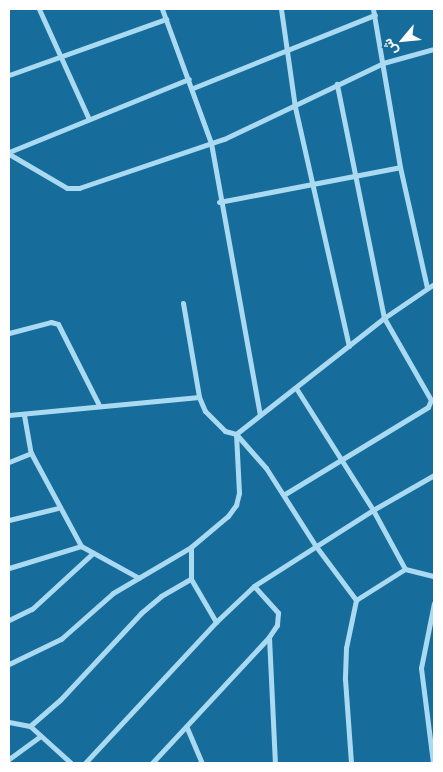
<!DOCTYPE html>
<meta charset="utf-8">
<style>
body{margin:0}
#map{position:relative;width:443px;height:772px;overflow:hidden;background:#166c9a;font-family:"DM Sans",Vazirmatn,sans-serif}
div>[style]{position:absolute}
.street>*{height:5px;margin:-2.5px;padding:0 2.5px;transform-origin:2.5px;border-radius:2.5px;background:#aadaf2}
span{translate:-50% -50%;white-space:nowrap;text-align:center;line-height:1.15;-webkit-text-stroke:5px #166c9a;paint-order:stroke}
.frame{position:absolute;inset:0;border:10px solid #fff;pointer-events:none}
.north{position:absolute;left:378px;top:15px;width:50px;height:50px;-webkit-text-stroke:4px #166c9a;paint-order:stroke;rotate:242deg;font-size:14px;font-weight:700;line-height:20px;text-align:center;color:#fff}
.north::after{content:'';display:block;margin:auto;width:18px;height:22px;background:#fff;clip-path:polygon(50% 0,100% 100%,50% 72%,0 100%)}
</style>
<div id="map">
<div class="street">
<div style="left:39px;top:9px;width:121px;rotate:65.6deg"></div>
<div style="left:162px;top:9px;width:143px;rotate:69.9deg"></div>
<div style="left:211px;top:143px;width:276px;rotate:79.8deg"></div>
<div style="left:281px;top:9px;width:99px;rotate:81.9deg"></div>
<div style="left:295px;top:107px;width:245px;rotate:77.3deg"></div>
<div style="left:373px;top:9px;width:160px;rotate:80.3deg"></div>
<div style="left:400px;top:167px;width:124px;rotate:77.4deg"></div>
<div style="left:9px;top:75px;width:167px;rotate:-19.6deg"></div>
<div style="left:193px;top:88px;width:196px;rotate:-21.9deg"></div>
<div style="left:9px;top:152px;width:194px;rotate:-22.1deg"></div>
<div style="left:9px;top:154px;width:67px;rotate:30.4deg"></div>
<div style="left:67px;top:188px;width:12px"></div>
<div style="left:79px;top:188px;width:153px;rotate:-18.7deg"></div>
<div style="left:224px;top:139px;width:176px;rotate:-25.5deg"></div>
<div style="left:383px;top:63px;width:53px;rotate:-15.4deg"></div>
<div style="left:219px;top:202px;width:184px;rotate:-10.9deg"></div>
<div style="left:183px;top:303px;width:95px;rotate:80.3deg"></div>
<div style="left:199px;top:397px;width:15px;rotate:67deg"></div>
<div style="left:205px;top:411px;width:28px;rotate:45deg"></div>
<div style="left:225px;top:431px;width:11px;rotate:15deg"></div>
<div style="left:236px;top:434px;width:45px;rotate:48.6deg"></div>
<div style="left:266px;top:468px;width:91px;rotate:57.5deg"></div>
<div style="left:315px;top:545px;width:69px;rotate:53.3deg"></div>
<div style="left:356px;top:600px;width:49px;rotate:101.8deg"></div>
<div style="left:346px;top:648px;width:31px;rotate:92deg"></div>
<div style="left:345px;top:679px;width:84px;rotate:85.9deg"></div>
<div style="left:9px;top:333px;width:43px;rotate:-14.7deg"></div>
<div style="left:51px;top:322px;width:7px;rotate:16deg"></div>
<div style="left:58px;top:324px;width:91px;rotate:63.2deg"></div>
<div style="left:296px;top:388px;width:144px;rotate:57.7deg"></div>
<div style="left:373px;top:510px;width:67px;rotate:61.5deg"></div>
<div style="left:9px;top:415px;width:191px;rotate:-5.4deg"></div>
<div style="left:24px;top:415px;width:39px;rotate:80deg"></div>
<div style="left:31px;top:453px;width:106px;rotate:61.7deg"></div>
<div style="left:81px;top:546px;width:66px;rotate:28.9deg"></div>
<div style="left:9px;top:462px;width:24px;rotate:-22deg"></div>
<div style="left:285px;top:494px;width:167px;rotate:-31.3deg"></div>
<div style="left:428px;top:407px;width:8px;rotate:-67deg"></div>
<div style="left:431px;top:400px;width:95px;rotate:-119.8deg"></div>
<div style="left:384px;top:318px;width:239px;rotate:-101.4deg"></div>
<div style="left:9px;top:520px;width:50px;rotate:-13.8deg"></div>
<div style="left:191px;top:547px;width:32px;rotate:90deg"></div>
<div style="left:191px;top:579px;width:50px;rotate:59.8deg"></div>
<div style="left:9px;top:568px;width:75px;rotate:-17deg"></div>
<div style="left:254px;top:586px;width:36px;rotate:48deg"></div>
<div style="left:278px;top:613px;width:12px;rotate:95deg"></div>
<div style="left:277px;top:625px;width:14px;rotate:124deg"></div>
<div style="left:269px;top:637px;width:126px;rotate:87.3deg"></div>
<div style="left:356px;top:600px;width:58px;rotate:-32.3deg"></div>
<div style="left:405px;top:569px;width:30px;rotate:14deg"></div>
<div style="left:9px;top:620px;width:25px;rotate:-26deg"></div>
<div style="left:32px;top:609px;width:83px;rotate:-42.6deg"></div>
<div style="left:9px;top:664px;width:58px;rotate:-25.7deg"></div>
<div style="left:61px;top:639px;width:69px;rotate:-41.5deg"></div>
<div style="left:113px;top:593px;width:91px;rotate:-30.5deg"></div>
<div style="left:191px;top:547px;width:48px;rotate:-40deg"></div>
<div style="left:228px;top:516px;width:14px;rotate:-54deg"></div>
<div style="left:236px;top:505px;width:12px;rotate:-76deg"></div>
<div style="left:239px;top:493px;width:59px;rotate:-92.9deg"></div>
<div style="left:236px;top:434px;width:188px;rotate:-38.1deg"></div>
<div style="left:384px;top:318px;width:60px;rotate:-34.2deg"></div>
<div style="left:9px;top:722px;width:21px;rotate:11deg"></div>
<div style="left:30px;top:726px;width:55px;rotate:42.1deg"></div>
<div style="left:30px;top:726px;width:40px;rotate:-41deg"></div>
<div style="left:60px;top:700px;width:119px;rotate:-47deg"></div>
<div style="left:141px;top:613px;width:26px;rotate:-40deg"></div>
<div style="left:161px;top:596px;width:34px;rotate:-30deg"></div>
<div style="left:187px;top:728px;width:38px;rotate:67deg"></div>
<div style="left:9px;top:759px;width:39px;rotate:-36deg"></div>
<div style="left:85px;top:763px;width:192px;rotate:-47.1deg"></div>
<div style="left:216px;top:622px;width:52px;rotate:-43.5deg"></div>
<div style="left:254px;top:586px;width:141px;rotate:-32.6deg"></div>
<div style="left:373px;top:510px;width:70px;rotate:-29.8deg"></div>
<div style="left:152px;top:763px;width:172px;rotate:-47.1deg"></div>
<div style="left:433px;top:763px;width:96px;rotate:-97.2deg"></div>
<div style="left:421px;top:668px;width:66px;rotate:-78.7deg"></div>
</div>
<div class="frame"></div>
<div class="north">ش</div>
</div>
